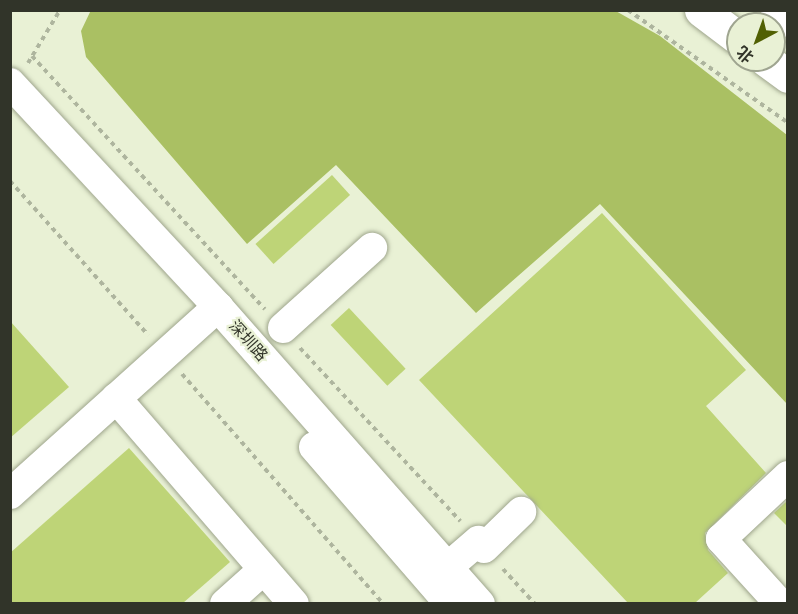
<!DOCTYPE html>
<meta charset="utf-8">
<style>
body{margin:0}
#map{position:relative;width:798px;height:614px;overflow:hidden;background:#e9f1d5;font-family:Poppins,"Noto Sans SC",sans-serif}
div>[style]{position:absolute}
.forest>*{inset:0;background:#aac063}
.building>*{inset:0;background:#bed477;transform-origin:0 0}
.path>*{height:4px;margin-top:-2px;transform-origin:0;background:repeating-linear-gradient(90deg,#aeb59e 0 4.5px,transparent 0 9px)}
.roads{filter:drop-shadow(0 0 2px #9ea58c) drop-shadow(0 0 2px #9ea58c)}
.minor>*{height:30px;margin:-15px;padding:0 15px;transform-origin:15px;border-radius:15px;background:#fff}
.major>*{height:33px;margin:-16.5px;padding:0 16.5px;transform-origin:16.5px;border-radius:16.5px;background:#fff}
.highway>*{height:33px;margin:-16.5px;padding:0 16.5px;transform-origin:16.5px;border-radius:16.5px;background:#fff}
span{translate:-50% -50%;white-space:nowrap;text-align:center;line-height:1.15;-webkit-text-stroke:4.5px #e9f1d5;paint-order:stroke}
.street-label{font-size:16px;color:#313429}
.frame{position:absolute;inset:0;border:12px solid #313429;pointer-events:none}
.north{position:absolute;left:726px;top:12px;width:60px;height:60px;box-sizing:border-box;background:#e9f1d5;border:2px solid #9fa590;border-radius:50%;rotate:221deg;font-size:16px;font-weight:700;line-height:24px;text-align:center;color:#313429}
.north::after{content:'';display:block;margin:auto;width:21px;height:27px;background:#516003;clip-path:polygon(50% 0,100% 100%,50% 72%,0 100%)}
</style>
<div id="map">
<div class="forest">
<div style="clip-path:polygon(91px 10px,614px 10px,660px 36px,787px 135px,787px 404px,600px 204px,476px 313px,336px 165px,247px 244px,86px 57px,81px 31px)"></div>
</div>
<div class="building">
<div style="left:332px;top:175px;width:27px;height:103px;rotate:48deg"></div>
<div style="clip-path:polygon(602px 213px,746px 370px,706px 406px,766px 473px,705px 533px,708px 550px,728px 573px,695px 603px,628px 603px,419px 380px)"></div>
<div style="left:349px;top:308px;width:83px;height:25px;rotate:47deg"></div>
<div style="clip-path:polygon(10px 321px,69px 387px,10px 438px)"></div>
<div style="clip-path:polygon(129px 448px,230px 562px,183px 603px,10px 603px,10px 553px)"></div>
<div style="clip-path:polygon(788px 500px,788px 527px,774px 513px)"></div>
</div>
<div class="path">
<div style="left:628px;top:10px;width:196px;rotate:35.2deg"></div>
<div style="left:32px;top:56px;width:344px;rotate:47.4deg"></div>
<div style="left:28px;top:63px;width:62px;rotate:-58.9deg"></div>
<div style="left:10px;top:181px;width:207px;rotate:48.1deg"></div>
<div style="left:300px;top:348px;width:236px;rotate:47.2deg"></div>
<div style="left:182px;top:374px;width:305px;rotate:48.8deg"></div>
<div style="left:503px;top:569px;width:47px;rotate:47.6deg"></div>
</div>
<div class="roads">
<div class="minor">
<div style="left:10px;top:83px;width:306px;rotate:47.1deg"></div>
<div style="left:218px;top:307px;width:396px;rotate:48.6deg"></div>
<div style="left:283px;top:328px;width:120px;rotate:-42deg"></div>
<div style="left:116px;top:398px;width:272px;rotate:49.2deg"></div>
<div style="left:314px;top:447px;width:208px;rotate:49.1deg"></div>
<div style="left:10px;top:494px;width:280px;rotate:-42deg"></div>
<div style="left:484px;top:548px;width:52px;rotate:-44.2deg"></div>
<div style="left:433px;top:580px;width:60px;rotate:-40.9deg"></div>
<div style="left:225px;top:604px;width:52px;rotate:-41.9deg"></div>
<div style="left:780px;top:604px;width:88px;rotate:-132.2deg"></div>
<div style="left:721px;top:539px;width:92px;rotate:-43.2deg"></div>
</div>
<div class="major">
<div style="left:701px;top:10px;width:46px;rotate:37.1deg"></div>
<div style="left:766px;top:60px;width:27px;rotate:36deg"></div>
</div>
<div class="highway">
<div style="left:777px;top:10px;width:15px;rotate:42deg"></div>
</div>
</div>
<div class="street-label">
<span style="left:248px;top:341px;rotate:48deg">深圳路</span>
</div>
<div class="frame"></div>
<div class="north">北</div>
</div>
